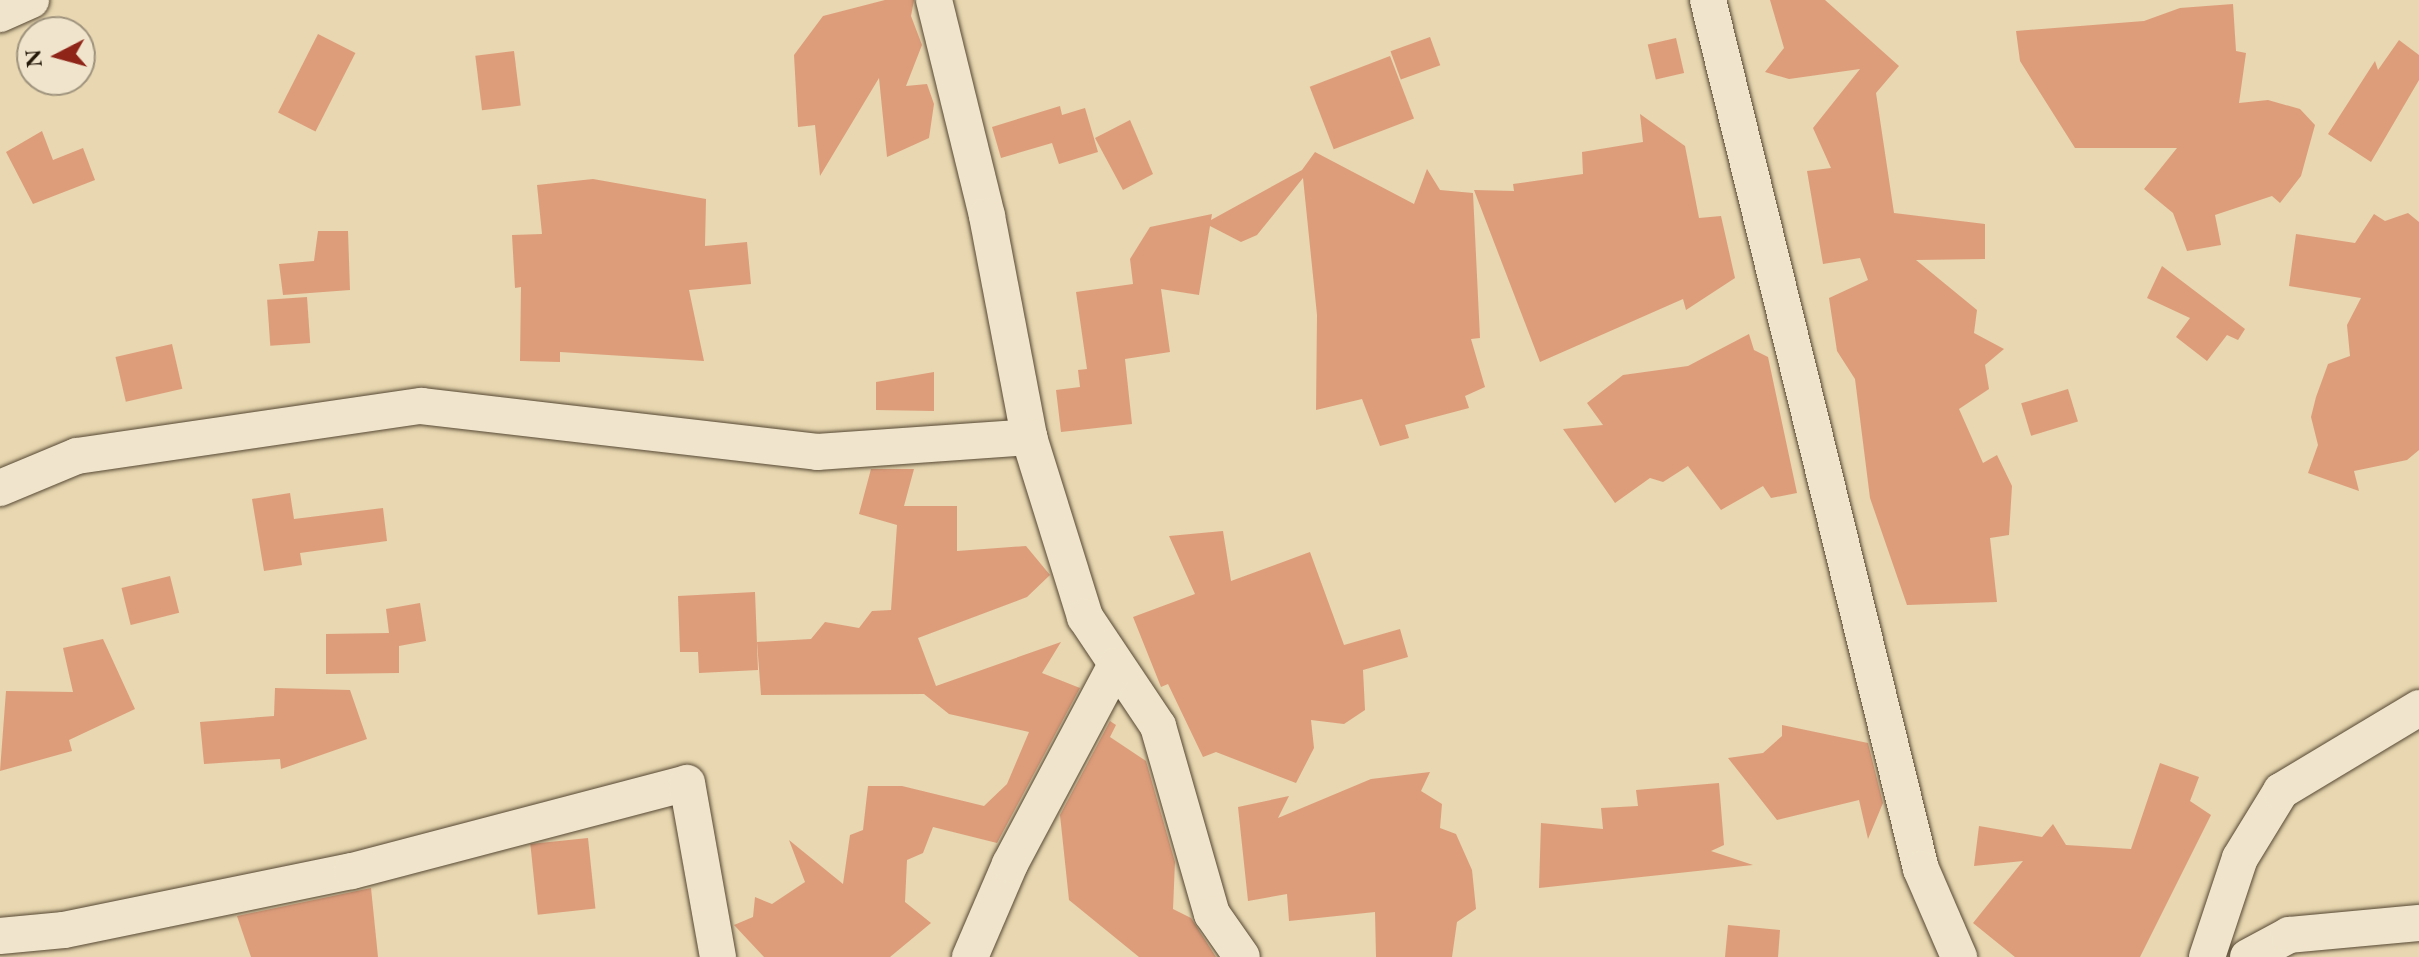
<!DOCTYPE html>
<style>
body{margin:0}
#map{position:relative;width:2419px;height:957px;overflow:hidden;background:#e8d7b0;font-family:"EB Garamond",serif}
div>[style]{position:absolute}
.building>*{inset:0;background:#dd9d7b;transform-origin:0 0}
.roads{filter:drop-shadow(0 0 2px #564834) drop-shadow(0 0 2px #564834)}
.street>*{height:36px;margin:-18px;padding:0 18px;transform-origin:18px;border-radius:18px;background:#f0e5cc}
span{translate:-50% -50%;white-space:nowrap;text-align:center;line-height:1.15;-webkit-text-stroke:7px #f0e5cc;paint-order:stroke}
.north{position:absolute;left:16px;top:16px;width:80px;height:80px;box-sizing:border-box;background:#f0e5cc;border:2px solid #9f937e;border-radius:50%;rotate:264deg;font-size:22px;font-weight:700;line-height:32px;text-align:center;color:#25190a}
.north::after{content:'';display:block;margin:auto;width:28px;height:36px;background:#8f2418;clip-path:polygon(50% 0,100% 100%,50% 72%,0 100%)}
</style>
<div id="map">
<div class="building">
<div style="clip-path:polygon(885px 0,914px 0,911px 16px,922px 45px,906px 86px,927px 84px,934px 104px,929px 138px,887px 157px,879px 78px,820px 176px,815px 125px,798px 127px,794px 55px,823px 16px)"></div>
<div style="clip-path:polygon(1770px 0,1825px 0,1899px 66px,1876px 93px,1894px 213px,1985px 224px,1985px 259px,1916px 260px,1977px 310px,1974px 333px,2004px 349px,1985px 365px,1989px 389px,1959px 409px,1983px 463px,1997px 455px,2012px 486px,2009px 535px,1990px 538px,1997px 602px,1907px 605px,1870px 498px,1855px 379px,1837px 351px,1829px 298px,1868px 280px,1860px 258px,1823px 264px,1807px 171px,1831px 168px,1813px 128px,1860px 69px,1789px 79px,1765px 72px,1784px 48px)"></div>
<div style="clip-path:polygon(2233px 4px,2236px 51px,2246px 53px,2239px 103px,2268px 100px,2300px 109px,2315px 125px,2301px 176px,2280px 203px,2272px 196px,2215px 215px,2221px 245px,2187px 251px,2173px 213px,2144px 189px,2177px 148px,2075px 148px,2020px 61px,2016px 31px,2144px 21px,2180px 8px)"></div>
<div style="left:318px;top:34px;width:42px;height:88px;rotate:27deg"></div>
<div style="left:1430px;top:37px;width:30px;height:42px;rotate:70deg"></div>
<div style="left:1676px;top:38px;width:36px;height:29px;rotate:77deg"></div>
<div style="clip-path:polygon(2399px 40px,2419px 55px,2419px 80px,2371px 162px,2328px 134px,2375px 61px,2378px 70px)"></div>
<div style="left:514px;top:51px;width:55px;height:39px;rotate:83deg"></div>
<div style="left:1390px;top:56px;width:67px;height:86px;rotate:69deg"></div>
<div style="clip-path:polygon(1060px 106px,1062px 115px,1085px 108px,1098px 152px,1059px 164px,1052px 143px,1001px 158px,992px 127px)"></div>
<div style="clip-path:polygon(1640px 114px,1685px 146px,1699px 218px,1721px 216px,1735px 278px,1686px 310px,1683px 299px,1540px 362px,1474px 190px,1514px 191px,1513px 184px,1583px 174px,1582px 152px,1643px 142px)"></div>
<div style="clip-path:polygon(1130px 120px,1153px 174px,1123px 190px,1095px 138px)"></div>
<div style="clip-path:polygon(42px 131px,53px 160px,83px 148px,95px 180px,33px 204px,6px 152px)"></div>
<div style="clip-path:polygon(1315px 152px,1414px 204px,1427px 169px,1440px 190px,1473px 193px,1480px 338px,1471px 339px,1485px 387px,1465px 396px,1469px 408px,1405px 425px,1409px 438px,1380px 446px,1362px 399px,1316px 410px,1317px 315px,1303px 178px,1257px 235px,1241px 242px,1210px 226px,1199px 295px,1161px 289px,1170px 352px,1125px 359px,1132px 424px,1061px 432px,1056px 390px,1080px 387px,1078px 370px,1087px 369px,1076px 292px,1133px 284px,1130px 259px,1150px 227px,1212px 214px,1211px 220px,1302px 170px)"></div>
<div style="clip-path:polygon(593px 179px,706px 199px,705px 246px,747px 242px,751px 284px,689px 290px,704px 361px,560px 352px,560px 362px,520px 361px,521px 287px,515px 288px,512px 235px,542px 234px,537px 185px)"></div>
<div style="clip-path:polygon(2408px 213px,2419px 222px,2419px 450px,2407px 460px,2354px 471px,2359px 491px,2308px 473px,2318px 445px,2311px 417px,2316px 397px,2328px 364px,2350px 356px,2347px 325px,2361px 298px,2289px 286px,2296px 234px,2355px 243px,2374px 214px,2385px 221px)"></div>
<div style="clip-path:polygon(318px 231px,348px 231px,350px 290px,283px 295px,279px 264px,314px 261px)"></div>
<div style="clip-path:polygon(2162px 266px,2245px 329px,2238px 340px,2227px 335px,2207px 361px,2176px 337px,2190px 318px,2147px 298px)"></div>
<div style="left:307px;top:297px;width:46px;height:40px;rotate:86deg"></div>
<div style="clip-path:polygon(1749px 334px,1754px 350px,1768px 357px,1797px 493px,1771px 498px,1763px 486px,1721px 510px,1688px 466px,1663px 482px,1650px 478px,1615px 503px,1563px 429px,1603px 425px,1587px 403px,1623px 375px,1688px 366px)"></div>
<div style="left:172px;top:344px;width:46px;height:58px;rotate:77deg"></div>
<div style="clip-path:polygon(934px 372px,934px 411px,876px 410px,876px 382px)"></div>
<div style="left:2068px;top:389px;width:34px;height:49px;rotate:73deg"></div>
<div style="clip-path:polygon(871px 469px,914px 469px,904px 506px,957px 506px,957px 551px,1026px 546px,1050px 575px,1027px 597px,918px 638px,936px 686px,1061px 642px,1042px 673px,1080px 688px,997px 843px,933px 827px,923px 853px,907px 860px,905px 902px,931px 923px,890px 957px,764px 957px,734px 925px,753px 917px,755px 897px,772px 904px,805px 882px,789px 840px,843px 884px,850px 835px,863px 830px,868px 786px,902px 786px,984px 806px,1007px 784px,1029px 732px,949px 714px,924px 694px,761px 695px,757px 642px,811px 639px,825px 622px,859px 628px,872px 611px,891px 610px,897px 525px,859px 514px)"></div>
<div style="clip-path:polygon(290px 493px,294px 519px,383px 508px,387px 541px,300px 553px,302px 565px,264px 571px,252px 499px)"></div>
<div style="clip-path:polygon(1223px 531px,1231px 581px,1310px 552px,1344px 645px,1400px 629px,1408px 657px,1363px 670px,1365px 710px,1344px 724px,1311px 720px,1314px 748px,1296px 783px,1216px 752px,1203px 757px,1168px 684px,1161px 687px,1133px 617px,1195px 594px,1169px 536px)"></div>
<div style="left:170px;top:576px;width:38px;height:50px;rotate:76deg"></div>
<div style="clip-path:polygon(755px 592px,758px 670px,699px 673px,698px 652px,680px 652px,678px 596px)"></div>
<div style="clip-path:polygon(420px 603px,426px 641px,399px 646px,399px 673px,326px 674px,326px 634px,389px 633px,386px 609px)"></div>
<div style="clip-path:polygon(103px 639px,135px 709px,69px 740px,72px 751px,0 771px,6px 691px,73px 692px,63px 648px)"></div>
<div style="clip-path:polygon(275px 688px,350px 690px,367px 739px,281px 769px,280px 759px,204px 764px,200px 722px,274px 716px)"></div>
<div style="clip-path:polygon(1110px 721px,1116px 725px,1110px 737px,1146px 761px,1175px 862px,1173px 909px,1191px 918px,1216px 957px,1139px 957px,1069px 900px,1060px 815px)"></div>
<div style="clip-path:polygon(1782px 725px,1868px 743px,1883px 803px,1868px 839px,1859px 800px,1777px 820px,1728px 758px,1763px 753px,1782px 736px)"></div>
<div style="clip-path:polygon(2160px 763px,2199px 777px,2190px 801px,2211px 815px,2140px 957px,2015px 957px,1973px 923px,2023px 861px,1974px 866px,1979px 826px,2042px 837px,2053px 824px,2066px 845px,2131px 849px)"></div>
<div style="clip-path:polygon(1430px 772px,1421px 791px,1442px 804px,1440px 828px,1456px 834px,1472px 870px,1476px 909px,1457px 922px,1452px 957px,1376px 957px,1375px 912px,1289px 921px,1287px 894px,1248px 901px,1238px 807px,1289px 796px,1278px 818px,1371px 779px)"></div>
<div style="clip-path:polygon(1719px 783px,1724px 845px,1711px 851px,1753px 865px,1539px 888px,1541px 823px,1603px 829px,1601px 808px,1638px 806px,1636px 790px)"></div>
<div style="left:588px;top:838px;width:71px;height:58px;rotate:84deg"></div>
<div style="clip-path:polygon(371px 888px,378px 957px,251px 957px,237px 916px)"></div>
<div style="clip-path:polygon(1728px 925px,1780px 930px,1778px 957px,1725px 957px)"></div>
</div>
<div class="roads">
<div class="street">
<div style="left:934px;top:0;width:222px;rotate:76.2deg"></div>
<div style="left:987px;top:216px;width:225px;rotate:79.2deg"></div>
<div style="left:1029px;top:437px;width:189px;rotate:72.7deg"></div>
<div style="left:1085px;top:617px;width:131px;rotate:56.2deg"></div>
<div style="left:1158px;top:726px;width:196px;rotate:74deg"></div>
<div style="left:1212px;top:914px;width:52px;rotate:55.1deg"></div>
<div style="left:1708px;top:0;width:895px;rotate:76.23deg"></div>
<div style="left:1921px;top:869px;width:96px;rotate:66.6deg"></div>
<div style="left:0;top:14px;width:34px;rotate:-24deg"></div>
<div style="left:0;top:488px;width:83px;rotate:-22.6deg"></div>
<div style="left:77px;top:456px;width:348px;rotate:-8.3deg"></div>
<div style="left:421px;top:406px;width:399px;rotate:6.6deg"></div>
<div style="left:817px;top:452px;width:213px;rotate:-4deg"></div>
<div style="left:0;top:936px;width:64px;rotate:-5.4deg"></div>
<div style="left:64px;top:930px;width:294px;rotate:-11.6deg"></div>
<div style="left:352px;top:871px;width:346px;rotate:-14.7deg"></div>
<div style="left:687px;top:783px;width:177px;rotate:79.9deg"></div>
<div style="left:970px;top:957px;width:101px;rotate:-66.7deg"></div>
<div style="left:1010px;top:864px;width:225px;rotate:-62deg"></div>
<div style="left:2207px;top:957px;width:104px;rotate:-71.6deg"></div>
<div style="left:2240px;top:858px;width:79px;rotate:-58.5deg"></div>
<div style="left:2281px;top:791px;width:161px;rotate:-31deg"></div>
<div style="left:2248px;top:957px;width:47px;rotate:-28.2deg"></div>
<div style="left:2289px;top:935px;width:131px;rotate:-5.3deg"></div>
</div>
</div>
<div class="north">N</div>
</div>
